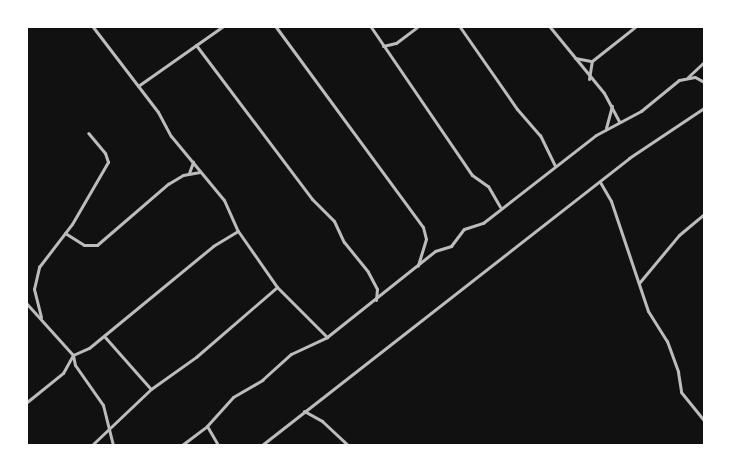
<!DOCTYPE html>
<style>
body{margin:0}
#map{position:relative;width:731px;height:472px;overflow:hidden;background:#111;font-family:Karla,sans-serif}
div>[style]{position:absolute}
.minor>*{height:3px;margin:-1.5px;padding:0 1.5px;transform-origin:1.5px;border-radius:1.5px;background:#bcbcbc}
span{translate:-50% -50%;white-space:nowrap;text-align:center;line-height:1.15;-webkit-text-stroke:4.5px #fff;paint-order:stroke}
.frame{position:absolute;inset:0;border:28px solid #fff;pointer-events:none}
</style>
<div id="map">
<div class="minor">
<div style="left:93px;top:27px;width:107px;rotate:52.6deg"></div>
<div style="left:158px;top:112px;width:27px;rotate:62deg"></div>
<div style="left:171px;top:136px;width:83px;rotate:50.4deg"></div>
<div style="left:224px;top:200px;width:34px;rotate:66deg"></div>
<div style="left:238px;top:231px;width:68px;rotate:55.1deg"></div>
<div style="left:277px;top:287px;width:71px;rotate:45deg"></div>
<div style="left:276px;top:27px;width:248px;rotate:53.7deg"></div>
<div style="left:423px;top:227px;width:12px;rotate:76deg"></div>
<div style="left:426px;top:239px;width:28px;rotate:107deg"></div>
<div style="left:371px;top:27px;width:179px;rotate:55.7deg"></div>
<div style="left:472px;top:175px;width:19px;rotate:35deg"></div>
<div style="left:488px;top:186px;width:24px;rotate:60deg"></div>
<div style="left:460px;top:27px;width:100px;rotate:55.2deg"></div>
<div style="left:517px;top:109px;width:35px;rotate:49deg"></div>
<div style="left:540px;top:135px;width:34px;rotate:64deg"></div>
<div style="left:550px;top:27px;width:85px;rotate:50.7deg"></div>
<div style="left:604px;top:93px;width:32px;rotate:62deg"></div>
<div style="left:196px;top:45px;width:193px;rotate:53deg"></div>
<div style="left:312px;top:199px;width:31px;rotate:45deg"></div>
<div style="left:334px;top:221px;width:23px;rotate:65deg"></div>
<div style="left:344px;top:242px;width:38px;rotate:51deg"></div>
<div style="left:368px;top:272px;width:19px;rotate:62deg"></div>
<div style="left:377px;top:289px;width:11px;rotate:95deg"></div>
<div style="left:383px;top:46px;width:13px;rotate:-13deg"></div>
<div style="left:396px;top:43px;width:26px;rotate:-37deg"></div>
<div style="left:575px;top:58px;width:16px;rotate:11deg"></div>
<div style="left:688px;top:77px;width:22px;rotate:-43deg"></div>
<div style="left:589px;top:79px;width:18px;rotate:-81deg"></div>
<div style="left:592px;top:61px;width:55px;rotate:-38.3deg"></div>
<div style="left:138px;top:86px;width:103px;rotate:-35.1deg"></div>
<div style="left:606px;top:128px;width:23px;rotate:-75deg"></div>
<div style="left:189px;top:173px;width:12px;rotate:-70deg"></div>
<div style="left:600px;top:182px;width:22px;rotate:60deg"></div>
<div style="left:611px;top:201px;width:116px;rotate:71.4deg"></div>
<div style="left:648px;top:311px;width:36px;rotate:58deg"></div>
<div style="left:667px;top:341px;width:33px;rotate:70deg"></div>
<div style="left:678px;top:372px;width:20px;rotate:81deg"></div>
<div style="left:681px;top:392px;width:36px;rotate:51deg"></div>
<div style="left:65px;top:233px;width:22px;rotate:32deg"></div>
<div style="left:84px;top:245px;width:13px"></div>
<div style="left:97px;top:245px;width:94px;rotate:-40.7deg"></div>
<div style="left:168px;top:184px;width:17px;rotate:-31deg"></div>
<div style="left:183px;top:175px;width:17px;rotate:-10deg"></div>
<div style="left:639px;top:283px;width:62px;rotate:-50.2deg"></div>
<div style="left:679px;top:235px;width:33px;rotate:-40deg"></div>
<div style="left:27px;top:304px;width:69px;rotate:48deg"></div>
<div style="left:73px;top:355px;width:10px;rotate:79deg"></div>
<div style="left:75px;top:365px;width:49px;rotate:55deg"></div>
<div style="left:103px;top:405px;width:41px;rotate:76deg"></div>
<div style="left:41px;top:317px;width:29px;rotate:-104deg"></div>
<div style="left:34px;top:289px;width:23px;rotate:-77deg"></div>
<div style="left:39px;top:267px;width:54px;rotate:-52.5deg"></div>
<div style="left:72px;top:224px;width:72px;rotate:-59.9deg"></div>
<div style="left:108px;top:162px;width:9px;rotate:-108deg"></div>
<div style="left:105px;top:153px;width:26px;rotate:-130deg"></div>
<div style="left:104px;top:336px;width:69px;rotate:48.5deg"></div>
<div style="left:27px;top:402px;width:46px;rotate:-38.9deg"></div>
<div style="left:63px;top:373px;width:21px;rotate:-61deg"></div>
<div style="left:73px;top:355px;width:17px;rotate:-24deg"></div>
<div style="left:89px;top:348px;width:161px;rotate:-39.4deg"></div>
<div style="left:213px;top:246px;width:29px;rotate:-31deg"></div>
<div style="left:304px;top:411px;width:21px;rotate:29deg"></div>
<div style="left:322px;top:421px;width:35px;rotate:43deg"></div>
<div style="left:207px;top:426px;width:22px;rotate:60deg"></div>
<div style="left:92px;top:445px;width:81px;rotate:-43.5deg"></div>
<div style="left:151px;top:389px;width:55px;rotate:-35.4deg"></div>
<div style="left:196px;top:357px;width:107px;rotate:-40.8deg"></div>
<div style="left:182px;top:445px;width:31px;rotate:-37deg"></div>
<div style="left:207px;top:426px;width:39px;rotate:-48deg"></div>
<div style="left:233px;top:397px;width:34px;rotate:-30deg"></div>
<div style="left:262px;top:380px;width:39px;rotate:-42deg"></div>
<div style="left:291px;top:354px;width:40px;rotate:-25deg"></div>
<div style="left:327px;top:337px;width:138px;rotate:-38.5deg"></div>
<div style="left:435px;top:251px;width:17px;rotate:-17deg"></div>
<div style="left:451px;top:246px;width:21px;rotate:-53deg"></div>
<div style="left:464px;top:229px;width:20px;rotate:-18deg"></div>
<div style="left:483px;top:223px;width:143px;rotate:-37.9deg"></div>
<div style="left:596px;top:135px;width:51px;rotate:-28.1deg"></div>
<div style="left:641px;top:111px;width:49px;rotate:-39.2deg"></div>
<div style="left:679px;top:80px;width:16px;rotate:-11deg"></div>
<div style="left:695px;top:77px;width:10px;rotate:29deg"></div>
<div style="left:262px;top:445px;width:466px;rotate:-38deg"></div>
<div style="left:629px;top:158px;width:90px;rotate:-33.7deg"></div>
</div>
<div class="frame"></div>
</div>
